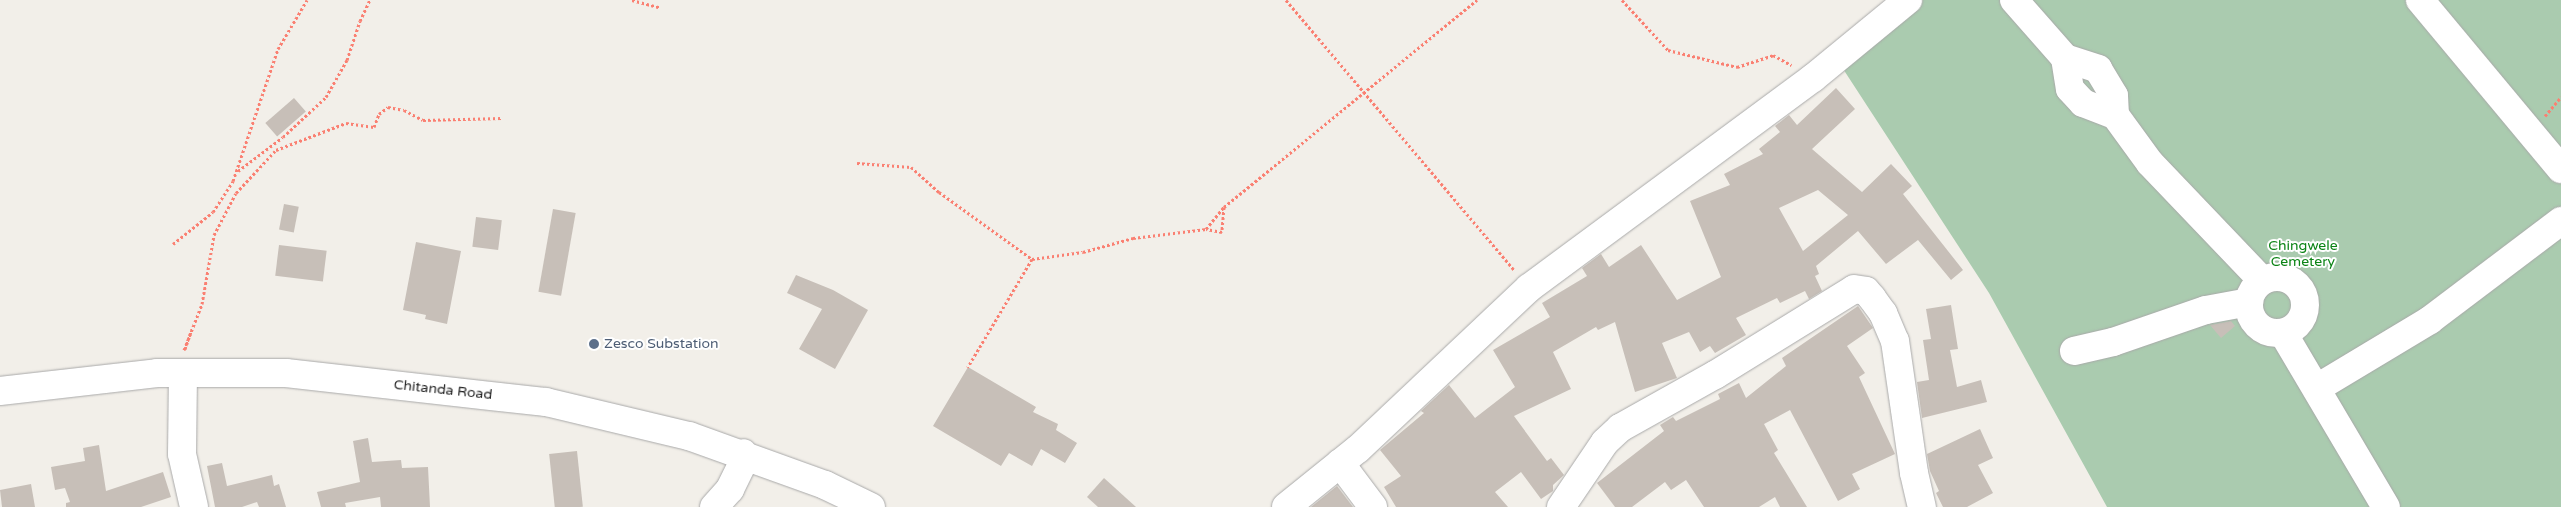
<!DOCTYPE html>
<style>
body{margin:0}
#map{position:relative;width:2561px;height:507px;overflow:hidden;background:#f2efe9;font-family:"Varela Round",sans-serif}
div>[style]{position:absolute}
.cemetery>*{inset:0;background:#aacbaf}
.building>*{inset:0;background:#c7bfb8;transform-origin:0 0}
.path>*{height:3px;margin-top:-1.5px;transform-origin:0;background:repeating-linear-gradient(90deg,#fa8072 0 2.5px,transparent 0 5px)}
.roads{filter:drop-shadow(0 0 1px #a9a9a9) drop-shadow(0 0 1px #a9a9a9)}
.minor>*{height:28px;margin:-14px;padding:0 14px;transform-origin:14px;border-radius:14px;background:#fff}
.minor>.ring{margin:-14px;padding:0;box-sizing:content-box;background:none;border:28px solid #fff;border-radius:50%}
.dots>*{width:14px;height:14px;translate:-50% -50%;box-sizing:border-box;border:2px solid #fff;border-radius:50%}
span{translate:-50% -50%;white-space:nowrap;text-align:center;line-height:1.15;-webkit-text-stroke:4px #fff;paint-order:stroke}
.park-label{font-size:14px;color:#0c8416}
.service-label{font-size:14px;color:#4e5e75}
.left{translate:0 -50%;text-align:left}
.street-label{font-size:14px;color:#222}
</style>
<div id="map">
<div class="cemetery">
<div style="clip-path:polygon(1897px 0,2561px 0,2561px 507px,2107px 507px,1989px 293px,1834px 55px)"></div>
</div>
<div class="building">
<div style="clip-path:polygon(evenodd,1836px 88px,1855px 109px,1812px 149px,1862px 192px,1891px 164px,1912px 186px,1903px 194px,1963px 270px,1951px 280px,1918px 240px,1886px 264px,1858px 231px,1816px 266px,1819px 274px,1815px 276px,1822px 291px,1809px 299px,1805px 291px,1780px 303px,1777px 298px,1736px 318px,1746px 335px,1715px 353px,1710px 346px,1700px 352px,1689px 332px,1662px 343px,1677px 378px,1635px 392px,1615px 322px,1598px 330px,1596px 327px,1553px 352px,1571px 389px,1514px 416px,1547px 461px,1551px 458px,1564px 475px,1553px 485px,1553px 491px,1541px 499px,1521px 472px,1495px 492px,1508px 507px,1396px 507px,1384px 487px,1401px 476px,1380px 450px,1424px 413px,1421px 411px,1449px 385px,1475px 418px,1515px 387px,1493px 350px,1550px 317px,1542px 303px,1587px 276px,1582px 268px,1601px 254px,1609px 267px,1641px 245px,1677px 300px,1721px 277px,1690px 201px,1730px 185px,1724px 174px,1763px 154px,1759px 149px,1780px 132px,1775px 126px,1789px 115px,1797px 125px,1836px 88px,1818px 190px,1848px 215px,1803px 251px,1779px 208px,1818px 190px)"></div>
<div style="left:294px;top:98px;width:18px;height:38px;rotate:49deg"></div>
<div style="left:284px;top:204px;width:15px;height:26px;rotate:11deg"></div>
<div style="left:553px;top:209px;width:23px;height:84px;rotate:10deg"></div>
<div style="left:476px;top:217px;width:26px;height:30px;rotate:7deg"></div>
<div style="clip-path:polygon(416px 242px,461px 251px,447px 324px,425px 319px,426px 315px,403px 310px)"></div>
<div style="left:279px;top:245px;width:48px;height:31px;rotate:7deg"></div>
<div style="clip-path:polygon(796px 275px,833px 290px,868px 310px,835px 369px,799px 349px,822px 309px,787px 293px)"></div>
<div style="clip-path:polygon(1951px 305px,1958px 349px,1950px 350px,1957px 387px,1981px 380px,1987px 402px,1922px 418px,1917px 382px,1929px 380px,1923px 340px,1931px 339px,1926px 309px)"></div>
<div style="clip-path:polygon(1858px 306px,1873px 328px,1847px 346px,1865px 373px,1859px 377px,1895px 454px,1852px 474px,1860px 489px,1838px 501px,1790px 410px,1764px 424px,1778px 450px,1774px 453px,1807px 507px,1780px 507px,1775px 497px,1759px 507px,1704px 507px,1686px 480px,1671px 490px,1665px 482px,1632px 507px,1615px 507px,1597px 483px,1664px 431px,1660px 425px,1673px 417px,1676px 421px,1720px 399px,1718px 394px,1739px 383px,1746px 398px,1786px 366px,1782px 358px)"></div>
<div style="clip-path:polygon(2231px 321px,2235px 326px,2221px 338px,2210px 325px)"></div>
<div style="clip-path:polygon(968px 367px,1036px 407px,1033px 412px,1058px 424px,1056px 430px,1077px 443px,1065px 463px,1041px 449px,1032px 466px,1009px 453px,1001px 466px,933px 426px)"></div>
<div style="clip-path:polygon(1980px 429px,1993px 458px,1978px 465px,1993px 493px,1967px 507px,1943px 507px,1936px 493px,1939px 491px,1930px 471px,1927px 454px)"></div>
<div style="clip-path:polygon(368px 438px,372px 462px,401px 460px,402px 468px,428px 467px,430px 507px,381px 507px,380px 497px,345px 503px,346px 507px,321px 507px,317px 492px,360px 482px,353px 441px)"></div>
<div style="clip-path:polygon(99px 445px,106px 491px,163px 472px,171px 497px,141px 507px,66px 507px,66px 503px,70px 502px,65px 488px,55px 490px,51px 467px,85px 461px,83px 448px)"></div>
<div style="left:577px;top:451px;width:56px;height:28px;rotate:84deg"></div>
<div style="clip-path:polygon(222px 463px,227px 486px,272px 475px,274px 486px,279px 484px,286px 507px,259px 507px,257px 502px,242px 507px,215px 507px,207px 466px)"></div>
<div style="clip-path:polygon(1104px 478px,1136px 507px,1098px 507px,1087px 497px)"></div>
<div style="clip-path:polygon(31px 484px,35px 507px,2px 507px,0 490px)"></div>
<div style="clip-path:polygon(1337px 486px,1353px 507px,1311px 507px)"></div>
</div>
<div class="path">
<div style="left:632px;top:0;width:28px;rotate:15deg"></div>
<div style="left:1286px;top:0;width:353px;rotate:49.8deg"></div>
<div style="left:1622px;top:0;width:68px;rotate:47.4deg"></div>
<div style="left:1668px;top:50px;width:71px;rotate:13.8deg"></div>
<div style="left:1737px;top:67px;width:38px;rotate:-18deg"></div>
<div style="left:1773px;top:55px;width:21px;rotate:29deg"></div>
<div style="left:2545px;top:116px;width:25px;rotate:-50deg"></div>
<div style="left:857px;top:163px;width:54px;rotate:4.2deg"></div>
<div style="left:911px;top:167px;width:38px;rotate:42deg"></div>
<div style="left:939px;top:192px;width:115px;rotate:35.8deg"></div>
<div style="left:1032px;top:259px;width:126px;rotate:120.7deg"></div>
<div style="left:238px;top:171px;width:56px;rotate:-37.1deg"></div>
<div style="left:283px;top:137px;width:59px;rotate:-42.9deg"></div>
<div style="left:326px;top:97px;width:43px;rotate:-60.4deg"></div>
<div style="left:347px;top:60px;width:41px;rotate:-71.6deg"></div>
<div style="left:360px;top:21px;width:23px;rotate:-65deg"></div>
<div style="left:1224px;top:207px;width:25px;rotate:95deg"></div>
<div style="left:1222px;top:232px;width:16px;rotate:-169deg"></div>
<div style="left:1206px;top:229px;width:28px;rotate:-51deg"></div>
<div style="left:1224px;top:207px;width:327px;rotate:-39.3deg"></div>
<div style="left:173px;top:244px;width:51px;rotate:-38.7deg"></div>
<div style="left:213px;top:212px;width:37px;rotate:-57deg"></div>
<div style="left:233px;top:181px;width:139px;rotate:-71.2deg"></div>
<div style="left:278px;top:49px;width:57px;rotate:-59.4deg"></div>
<div style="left:1032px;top:259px;width:51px;rotate:-7.8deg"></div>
<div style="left:1083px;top:252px;width:52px;rotate:-15.6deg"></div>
<div style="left:1133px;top:238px;width:74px;rotate:-7deg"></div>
<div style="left:185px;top:349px;width:21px;rotate:-71deg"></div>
<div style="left:184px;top:350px;width:49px;rotate:-68.6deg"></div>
<div style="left:202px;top:304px;width:70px;rotate:-80.1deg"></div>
<div style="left:214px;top:235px;width:47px;rotate:-62.4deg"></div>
<div style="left:236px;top:193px;width:59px;rotate:-47.1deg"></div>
<div style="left:276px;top:150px;width:75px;rotate:-21.1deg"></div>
<div style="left:346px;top:123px;width:28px;rotate:8deg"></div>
<div style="left:374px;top:127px;width:14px;rotate:-69deg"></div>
<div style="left:379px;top:114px;width:11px;rotate:-38deg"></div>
<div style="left:388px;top:107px;width:16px;rotate:11deg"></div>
<div style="left:404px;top:110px;width:21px;rotate:28deg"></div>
<div style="left:423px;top:120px;width:79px;rotate:-1.5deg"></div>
</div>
<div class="roads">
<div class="minor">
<div style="left:2014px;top:0;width:77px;rotate:48.7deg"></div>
<div style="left:2065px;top:58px;width:35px;rotate:18deg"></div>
<div style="left:2098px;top:69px;width:31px;rotate:59deg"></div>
<div style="left:2114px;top:96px;width:19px;rotate:87deg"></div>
<div style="left:2420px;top:0;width:220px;rotate:50.2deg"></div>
<div style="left:2065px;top:58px;width:31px;rotate:81deg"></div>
<div style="left:2070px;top:89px;width:19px;rotate:47deg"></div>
<div style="left:2083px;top:103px;width:34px;rotate:21deg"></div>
<div style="left:2115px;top:115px;width:59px;rotate:53.9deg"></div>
<div style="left:2150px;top:163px;width:162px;rotate:46.3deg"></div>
<div class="ring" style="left:2249px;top:277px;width:28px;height:28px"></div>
<div style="left:2283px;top:333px;width:202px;rotate:59.4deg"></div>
<div style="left:2074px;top:351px;width:40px;rotate:-13deg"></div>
<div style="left:2113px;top:342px;width:98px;rotate:-19deg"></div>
<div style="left:2206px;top:310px;width:44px;rotate:-10.5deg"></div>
<div style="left:183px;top:373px;width:81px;rotate:90.7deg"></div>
<div style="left:182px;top:454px;width:54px;rotate:77.2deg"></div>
<div style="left:2317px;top:388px;width:132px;rotate:-31deg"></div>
<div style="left:2430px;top:320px;width:164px;rotate:-37.1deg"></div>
<div style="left:0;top:391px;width:158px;rotate:-6.5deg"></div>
<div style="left:157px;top:373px;width:129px"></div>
<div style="left:286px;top:373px;width:262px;rotate:6.4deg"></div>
<div style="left:546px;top:402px;width:147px;rotate:13.4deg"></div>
<div style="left:689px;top:436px;width:145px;rotate:19.8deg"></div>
<div style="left:825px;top:485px;width:51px;rotate:25.6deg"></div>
<div style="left:1340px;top:463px;width:55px;rotate:53.1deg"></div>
<div style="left:714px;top:507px;width:24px;rotate:-48deg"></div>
<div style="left:730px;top:489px;width:25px;rotate:-64deg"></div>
<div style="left:741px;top:466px;width:13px;rotate:-81deg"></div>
<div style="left:1286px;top:507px;width:92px;rotate:-38.9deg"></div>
<div style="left:1358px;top:449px;width:235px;rotate:-43.3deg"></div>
<div style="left:1529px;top:288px;width:353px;rotate:-36.5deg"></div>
<div style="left:1813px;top:78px;width:123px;rotate:-39.4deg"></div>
<div style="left:1561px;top:507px;width:78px;rotate:-55.9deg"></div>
<div style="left:1605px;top:442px;width:21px;rotate:-43deg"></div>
<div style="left:1620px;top:428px;width:109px;rotate:-29.2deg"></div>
<div style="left:1715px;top:375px;width:163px;rotate:-31.7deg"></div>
<div style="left:1854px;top:289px;width:12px;rotate:9deg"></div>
<div style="left:1866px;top:291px;width:9px;rotate:49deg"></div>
<div style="left:1872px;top:298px;width:19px;rotate:54deg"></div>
<div style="left:1883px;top:313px;width:30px;rotate:67deg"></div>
<div style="left:1895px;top:341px;width:133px;rotate:81.8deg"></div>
<div style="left:1914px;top:473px;width:35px;rotate:77deg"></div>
</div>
</div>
<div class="dots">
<div style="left:594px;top:344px;background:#5c6f8a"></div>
</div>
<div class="park-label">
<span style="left:2303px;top:254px">Chingwele<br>Cemetery</span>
</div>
<div class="service-label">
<span class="left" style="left:604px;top:344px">Zesco Substation</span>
</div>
<div class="street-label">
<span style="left:443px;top:390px;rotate:6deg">Chitanda Road</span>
</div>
</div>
